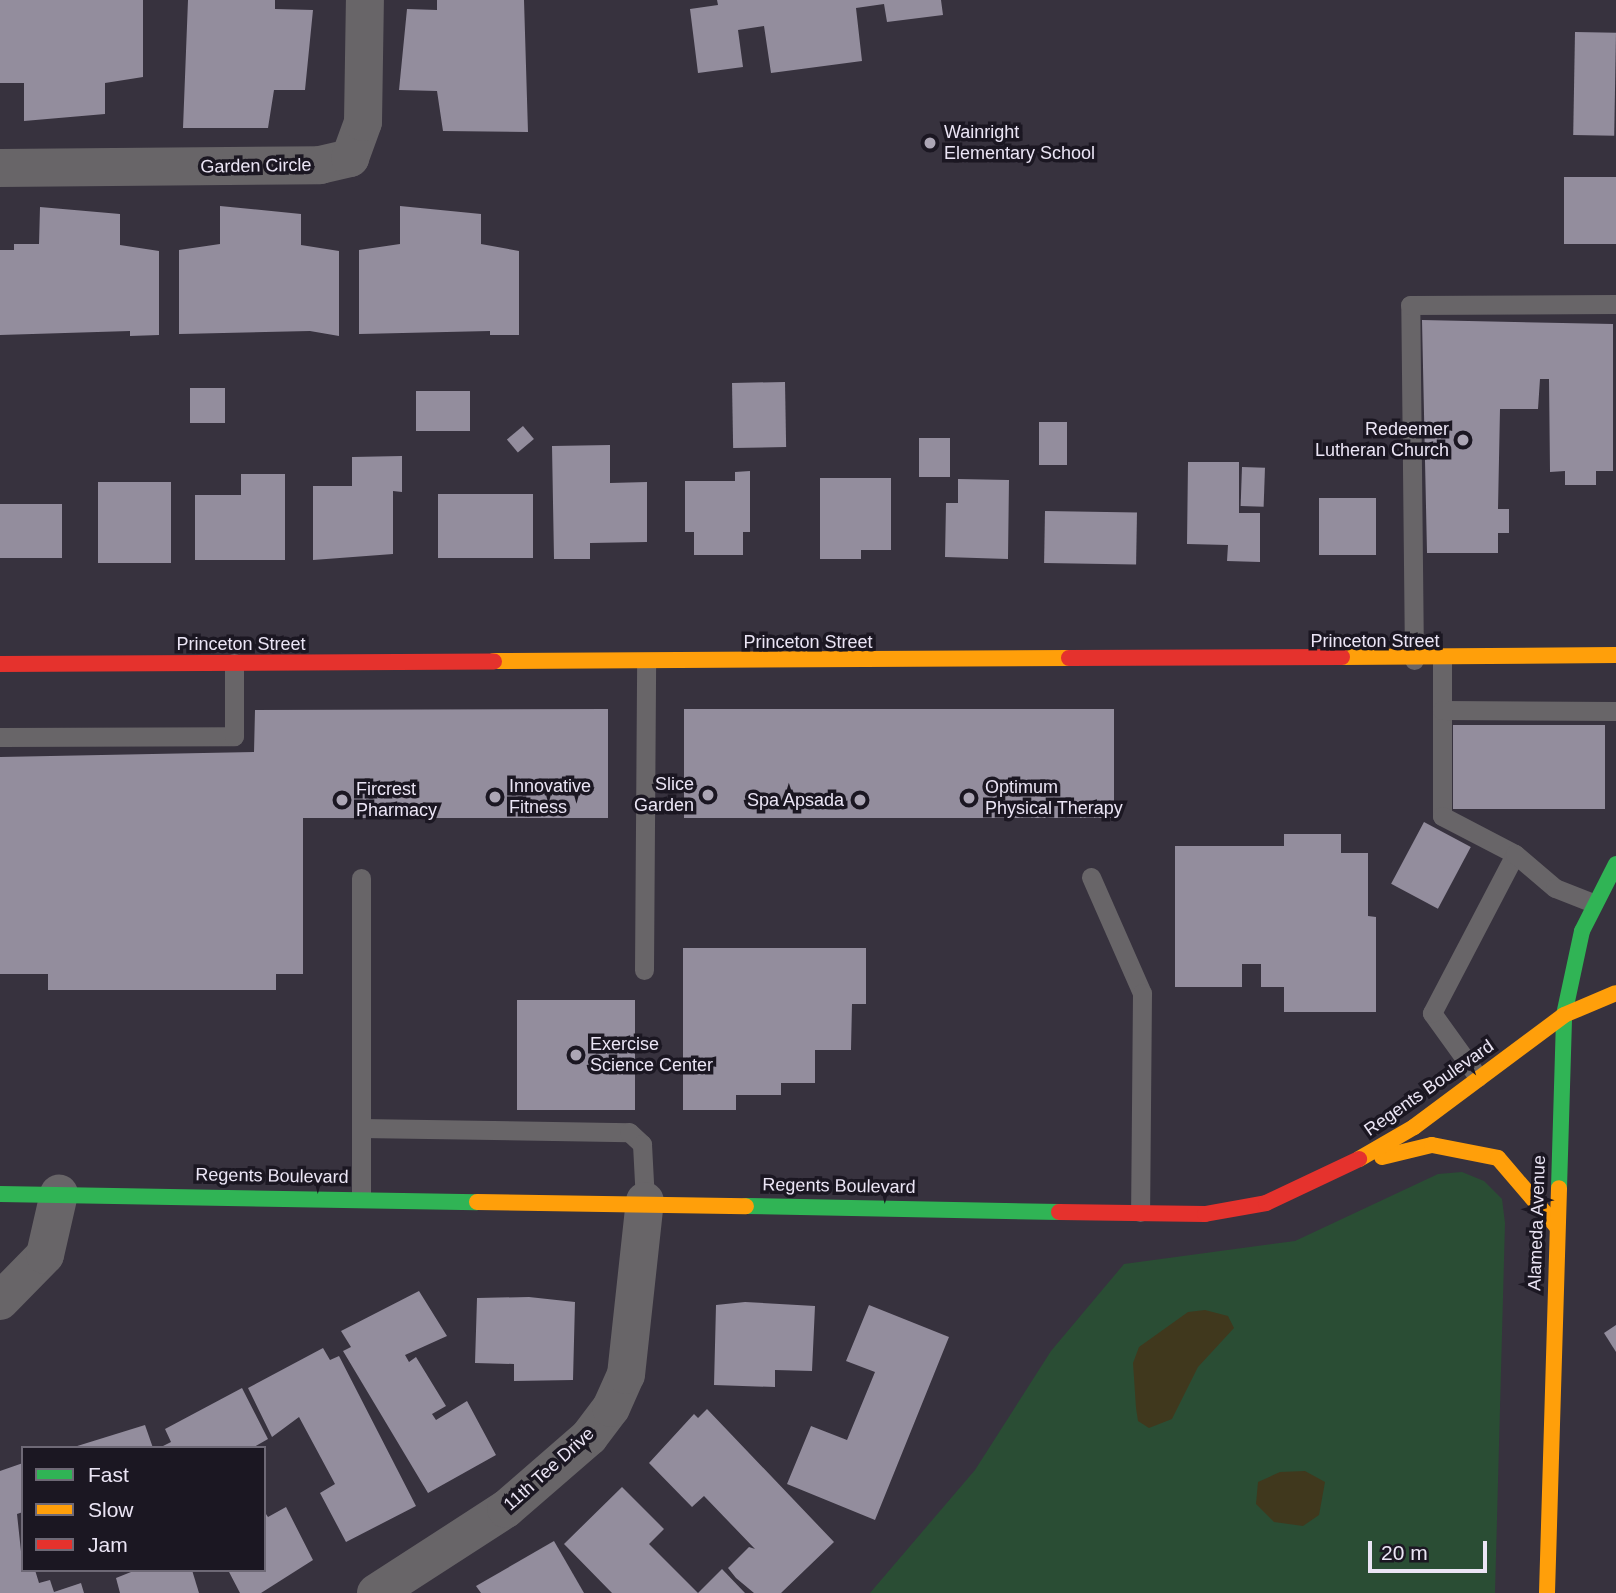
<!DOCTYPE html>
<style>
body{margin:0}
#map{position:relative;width:1616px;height:1593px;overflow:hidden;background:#37323e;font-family:Arial,sans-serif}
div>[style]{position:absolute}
.green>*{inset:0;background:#2a4d34}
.sand>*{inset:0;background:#40381d}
.building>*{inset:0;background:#938d9d;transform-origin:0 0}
.lane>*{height:19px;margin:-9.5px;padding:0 9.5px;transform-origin:9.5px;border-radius:9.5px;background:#686568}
.street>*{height:38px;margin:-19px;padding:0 19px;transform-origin:19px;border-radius:19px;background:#686568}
.fast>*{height:16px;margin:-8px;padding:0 8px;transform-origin:8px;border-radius:8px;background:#30b455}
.slow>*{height:16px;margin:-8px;padding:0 8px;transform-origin:8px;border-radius:8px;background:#ff9f0a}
.jam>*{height:16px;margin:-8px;padding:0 8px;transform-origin:8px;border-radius:8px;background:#e5322d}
.dots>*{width:19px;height:19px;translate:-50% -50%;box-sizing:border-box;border:4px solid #1b1722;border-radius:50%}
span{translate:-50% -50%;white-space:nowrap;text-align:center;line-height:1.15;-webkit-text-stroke:7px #1b1722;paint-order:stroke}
.poi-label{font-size:18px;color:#ebe5f5}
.left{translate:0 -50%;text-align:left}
.right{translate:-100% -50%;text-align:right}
.street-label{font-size:18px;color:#ebe5f5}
.legend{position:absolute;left:21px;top:1446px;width:245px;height:126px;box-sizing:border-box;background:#1b1722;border:2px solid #6e6976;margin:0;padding:9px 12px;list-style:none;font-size:21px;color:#ebe5f5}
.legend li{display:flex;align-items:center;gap:14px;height:35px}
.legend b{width:35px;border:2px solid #6e6976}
.scale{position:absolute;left:1368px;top:1541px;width:119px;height:32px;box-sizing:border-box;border:4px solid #ebe5f5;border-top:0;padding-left:9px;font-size:21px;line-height:24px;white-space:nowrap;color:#ebe5f5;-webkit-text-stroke:5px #1b1722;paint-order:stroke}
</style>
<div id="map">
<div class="green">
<div style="clip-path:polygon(1462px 1172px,1484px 1181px,1502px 1199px,1505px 1223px,1495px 1593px,870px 1593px,975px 1470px,1051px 1351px,1124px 1264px,1295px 1241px,1438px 1174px)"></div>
</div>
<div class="sand">
<div style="clip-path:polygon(1205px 1310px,1228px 1316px,1234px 1328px,1198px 1367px,1172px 1419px,1149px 1428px,1138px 1421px,1136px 1408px,1133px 1363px,1139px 1347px,1188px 1312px)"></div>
<div style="clip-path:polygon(1305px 1471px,1325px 1482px,1319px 1515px,1303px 1526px,1274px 1522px,1256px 1504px,1258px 1482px,1280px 1472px)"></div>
</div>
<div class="building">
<div style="clip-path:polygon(0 0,143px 0,143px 77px,105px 83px,105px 114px,24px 121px,24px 83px,0 83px)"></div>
<div style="clip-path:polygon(188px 0,275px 0,275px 9px,313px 10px,305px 90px,274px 90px,268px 128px,183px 128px)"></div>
<div style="clip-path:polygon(437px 0,524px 0,528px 132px,443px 131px,437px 91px,399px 90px,407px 9px,437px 10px)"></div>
<div style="clip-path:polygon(717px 0,941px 0,943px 15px,887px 22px,884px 4px,856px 8px,862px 61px,771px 73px,764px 26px,738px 30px,743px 67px,698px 73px,690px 9px,718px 5px)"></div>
<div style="left:1575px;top:32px;width:41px;height:103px;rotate:1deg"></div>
<div style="left:1564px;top:177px;width:52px;height:67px"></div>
<div style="clip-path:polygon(220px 206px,301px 214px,301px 245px,339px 251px,339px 336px,310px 331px,179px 334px,179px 250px,220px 244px)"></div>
<div style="clip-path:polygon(400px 206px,481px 214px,481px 244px,519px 251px,519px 335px,490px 335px,490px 331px,359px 334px,359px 250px,400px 244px)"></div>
<div style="clip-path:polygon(40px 207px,120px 214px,120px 245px,159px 251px,159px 335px,130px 336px,130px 331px,0 335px,0 250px,14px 250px,14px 244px,39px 244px)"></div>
<div style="clip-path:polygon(1422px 320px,1613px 324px,1613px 471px,1596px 471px,1596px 485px,1565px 485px,1565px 471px,1550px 472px,1549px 379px,1540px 379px,1538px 409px,1500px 409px,1498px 509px,1509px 509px,1509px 533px,1498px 533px,1498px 553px,1427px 553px)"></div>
<div style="left:785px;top:382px;width:65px;height:53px;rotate:89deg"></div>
<div style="left:225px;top:388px;width:35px;height:35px;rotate:90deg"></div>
<div style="left:416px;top:391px;width:54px;height:40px"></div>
<div style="left:1039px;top:422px;width:28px;height:43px"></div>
<div style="left:523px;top:426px;width:17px;height:21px;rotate:50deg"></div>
<div style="left:919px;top:438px;width:31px;height:39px"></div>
<div style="clip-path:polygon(610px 445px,610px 483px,647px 482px,647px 542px,590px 543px,590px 559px,554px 559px,552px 446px)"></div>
<div style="clip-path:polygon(402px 456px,402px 492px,393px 491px,393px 554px,313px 560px,313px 486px,352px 486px,352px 457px)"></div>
<div style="clip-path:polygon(1188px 462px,1239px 462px,1239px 513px,1260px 513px,1260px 562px,1227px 561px,1228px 545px,1187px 544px)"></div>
<div style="left:1242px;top:467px;width:23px;height:39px;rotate:2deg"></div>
<div style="clip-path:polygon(750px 471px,750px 532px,743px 532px,743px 555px,694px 555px,694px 532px,685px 532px,685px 481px,735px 481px,735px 472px)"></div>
<div style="clip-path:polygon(241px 474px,285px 474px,285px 560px,195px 560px,195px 495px,241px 495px)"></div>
<div style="clip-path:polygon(820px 478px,891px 478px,891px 550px,861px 550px,861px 559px,820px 559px)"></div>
<div style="clip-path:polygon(958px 479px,1009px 480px,1008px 559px,945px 557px,946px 503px,958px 503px)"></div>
<div style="left:98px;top:482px;width:73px;height:81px"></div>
<div style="left:438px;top:494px;width:95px;height:64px"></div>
<div style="left:1319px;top:498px;width:57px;height:57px"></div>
<div style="left:0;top:504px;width:62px;height:54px"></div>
<div style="left:1045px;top:511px;width:92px;height:52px;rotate:1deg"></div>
<div style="clip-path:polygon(608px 709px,608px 818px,303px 818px,303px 974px,276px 974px,276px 990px,48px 990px,48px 974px,0 974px,0 757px,254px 752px,255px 710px)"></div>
<div style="left:684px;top:709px;width:430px;height:109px"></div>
<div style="left:1453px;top:725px;width:152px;height:84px"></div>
<div style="left:1424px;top:822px;width:53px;height:70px;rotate:28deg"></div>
<div style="clip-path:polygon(1284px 834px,1341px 834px,1341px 853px,1368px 853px,1368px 916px,1376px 917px,1376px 1012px,1284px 1012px,1284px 987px,1261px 987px,1261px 964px,1242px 964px,1242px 987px,1175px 987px,1175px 846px,1284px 846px)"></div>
<div style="clip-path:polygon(683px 948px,866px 948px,866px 1004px,852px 1004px,851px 1050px,815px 1050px,815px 1083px,781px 1083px,781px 1095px,736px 1095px,736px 1110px,683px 1110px)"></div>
<div style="left:517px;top:1000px;width:118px;height:110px"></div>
<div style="clip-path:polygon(419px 1291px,447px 1336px,405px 1355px,409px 1362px,416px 1357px,446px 1406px,432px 1414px,436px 1420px,467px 1401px,496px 1455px,428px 1493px,343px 1351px,351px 1347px,341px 1331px)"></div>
<div style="clip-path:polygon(529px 1297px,575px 1302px,573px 1380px,514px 1381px,514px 1364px,475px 1363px,477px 1298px)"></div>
<div style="clip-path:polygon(745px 1302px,815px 1306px,812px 1371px,775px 1370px,775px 1387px,714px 1385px,716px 1305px)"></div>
<div style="clip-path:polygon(869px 1305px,949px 1337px,875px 1520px,787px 1484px,811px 1426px,847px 1440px,875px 1372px,846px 1361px)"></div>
<div style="clip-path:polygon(1616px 1325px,1616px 1352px,1604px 1333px)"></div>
<div style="clip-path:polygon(323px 1348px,330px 1360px,339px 1356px,416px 1506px,346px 1542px,320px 1493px,335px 1484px,299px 1417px,272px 1437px,248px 1388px)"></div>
<div style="clip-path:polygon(242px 1388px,268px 1439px,252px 1448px,159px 1448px,171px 1442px,165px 1429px)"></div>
<div style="clip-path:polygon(707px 1409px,834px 1542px,781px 1593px,754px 1593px,736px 1578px,728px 1568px,749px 1547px,755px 1549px,704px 1496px,692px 1507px,649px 1463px,694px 1414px,698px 1418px)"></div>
<div style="clip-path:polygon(145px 1425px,153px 1448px,74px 1448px,74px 1447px)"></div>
<div style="clip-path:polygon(23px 1463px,23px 1512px,17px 1514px,23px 1570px,35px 1570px,39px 1583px,50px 1580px,54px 1592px,81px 1583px,84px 1593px,0 1593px,0 1471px)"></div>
<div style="clip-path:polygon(622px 1487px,664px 1529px,649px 1544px,698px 1593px,722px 1569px,745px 1593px,612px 1593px,564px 1544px)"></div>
<div style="clip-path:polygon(286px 1507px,313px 1560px,261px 1593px,240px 1593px,228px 1570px,264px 1570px,264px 1511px,268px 1517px)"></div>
<div style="clip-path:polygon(554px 1541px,584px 1593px,481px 1593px,476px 1586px)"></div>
<div style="clip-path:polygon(192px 1570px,199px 1593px,120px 1593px,116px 1578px,136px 1570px)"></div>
</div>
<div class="lane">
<div style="left:1414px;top:660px;width:355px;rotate:-90.6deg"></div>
<div style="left:1410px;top:305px;width:206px;rotate:-0.3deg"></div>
<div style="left:1442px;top:660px;width:156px;rotate:90deg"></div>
<div style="left:1442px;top:816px;width:82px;rotate:27.5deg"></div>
<div style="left:1442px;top:710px;width:174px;rotate:0.3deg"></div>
<div style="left:0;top:737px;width:234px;rotate:-0.2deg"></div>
<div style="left:234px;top:736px;width:73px;rotate:-90deg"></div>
<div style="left:1091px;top:877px;width:127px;rotate:66.3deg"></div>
<div style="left:1142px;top:993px;width:219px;rotate:90.5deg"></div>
<div style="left:644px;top:970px;width:308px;rotate:-89.6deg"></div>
<div style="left:1478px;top:1077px;width:79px;rotate:-125.7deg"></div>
<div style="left:1432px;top:1013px;width:179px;rotate:-62.4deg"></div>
<div style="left:1515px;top:854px;width:52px;rotate:40.4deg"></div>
<div style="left:1555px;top:888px;width:41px;rotate:21.5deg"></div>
<div style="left:361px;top:1128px;width:268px;rotate:0.9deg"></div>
<div style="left:629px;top:1132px;width:18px;rotate:43deg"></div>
<div style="left:642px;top:1144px;width:57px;rotate:87deg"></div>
<div style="left:361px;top:1196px;width:318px;rotate:-90deg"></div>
</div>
<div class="street">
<div style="left:0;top:168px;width:320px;rotate:-0.5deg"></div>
<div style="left:320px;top:165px;width:31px;rotate:-13deg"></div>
<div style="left:350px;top:158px;width:38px;rotate:-70deg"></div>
<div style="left:363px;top:122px;width:122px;rotate:-89.1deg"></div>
<div style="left:0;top:1301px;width:64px;rotate:-45.6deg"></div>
<div style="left:45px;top:1255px;width:63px;rotate:-77.1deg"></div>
<div style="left:376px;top:1593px;width:155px;rotate:-32.9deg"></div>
<div style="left:506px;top:1509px;width:110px;rotate:-40.9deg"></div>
<div style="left:589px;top:1437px;width:36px;rotate:-53deg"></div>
<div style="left:611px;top:1408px;width:36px;rotate:-66deg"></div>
<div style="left:626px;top:1375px;width:175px;rotate:-83.8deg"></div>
</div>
<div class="fast">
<div style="left:1559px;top:1188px;width:173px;rotate:-88.3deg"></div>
<div style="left:1564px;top:1015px;width:86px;rotate:-77.9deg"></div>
<div style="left:1582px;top:931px;width:75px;rotate:-63.1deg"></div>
<div style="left:0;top:1194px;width:477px;rotate:1deg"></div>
<div style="left:746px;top:1206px;width:313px;rotate:1.1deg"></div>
</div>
<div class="slow">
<div style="left:1342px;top:657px;width:274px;rotate:-0.4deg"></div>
<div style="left:494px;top:661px;width:575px;rotate:-0.3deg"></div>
<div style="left:1382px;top:1157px;width:51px;rotate:-13.5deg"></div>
<div style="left:1432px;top:1145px;width:67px;rotate:11.1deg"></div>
<div style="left:1498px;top:1158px;width:89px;rotate:49.5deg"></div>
<div style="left:1359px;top:1159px;width:64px;rotate:-30.2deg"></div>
<div style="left:1414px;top:1127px;width:187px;rotate:-36.7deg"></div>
<div style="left:1564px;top:1015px;width:56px;rotate:-22.9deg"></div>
<div style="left:477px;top:1202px;width:269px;rotate:0.9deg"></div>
<div style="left:1547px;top:1593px;width:405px;rotate:-88.3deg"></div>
</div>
<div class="jam">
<div style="left:1069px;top:658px;width:273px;rotate:-0.2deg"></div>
<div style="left:0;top:664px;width:494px;rotate:-0.3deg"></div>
<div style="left:1059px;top:1212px;width:146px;rotate:0.8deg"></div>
<div style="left:1205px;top:1214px;width:62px;rotate:-10.2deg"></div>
<div style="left:1266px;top:1203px;width:103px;rotate:-25.3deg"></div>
</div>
<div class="dots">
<div style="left:930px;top:143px;background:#aca6b5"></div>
<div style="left:1463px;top:440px;background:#aca6b5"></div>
<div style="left:708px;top:795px;background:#aca6b5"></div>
<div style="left:495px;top:797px;background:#aca6b5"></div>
<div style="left:969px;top:798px;background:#aca6b5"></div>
<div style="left:342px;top:800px;background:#aca6b5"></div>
<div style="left:860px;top:800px;background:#aca6b5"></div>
<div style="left:576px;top:1055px;background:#aca6b5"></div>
</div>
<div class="poi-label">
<span class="left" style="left:944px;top:143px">Wainright<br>Elementary School</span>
<span class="right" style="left:1449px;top:440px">Redeemer<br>Lutheran Church</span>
<span class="right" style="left:694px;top:795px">Slice<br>Garden</span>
<span class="left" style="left:509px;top:797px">Innovative<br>Fitness</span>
<span class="left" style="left:985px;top:798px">Optimum<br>Physical Therapy</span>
<span class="left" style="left:356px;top:800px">Fircrest<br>Pharmacy</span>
<span class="right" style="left:844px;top:800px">Spa Apsada</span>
<span class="left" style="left:590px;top:1055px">Exercise<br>Science Center</span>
</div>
<div class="street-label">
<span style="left:256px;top:166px;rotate:-1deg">Garden Circle</span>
<span style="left:1375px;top:641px">Princeton Street</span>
<span style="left:808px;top:642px">Princeton Street</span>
<span style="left:241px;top:644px">Princeton Street</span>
<span style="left:1429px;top:1088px;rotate:-35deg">Regents Boulevard</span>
<span style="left:272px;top:1176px;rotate:1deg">Regents Boulevard</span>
<span style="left:839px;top:1186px;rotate:1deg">Regents Boulevard</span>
<span style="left:1537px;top:1223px;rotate:-88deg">Alameda Avenue</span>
<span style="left:549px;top:1469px;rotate:-42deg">11th Tee Drive</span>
</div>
<ul class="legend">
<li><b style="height:9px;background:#30b455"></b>Fast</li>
<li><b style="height:9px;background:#ff9f0a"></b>Slow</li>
<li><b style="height:9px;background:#e5322d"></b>Jam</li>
</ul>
<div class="scale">20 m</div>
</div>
